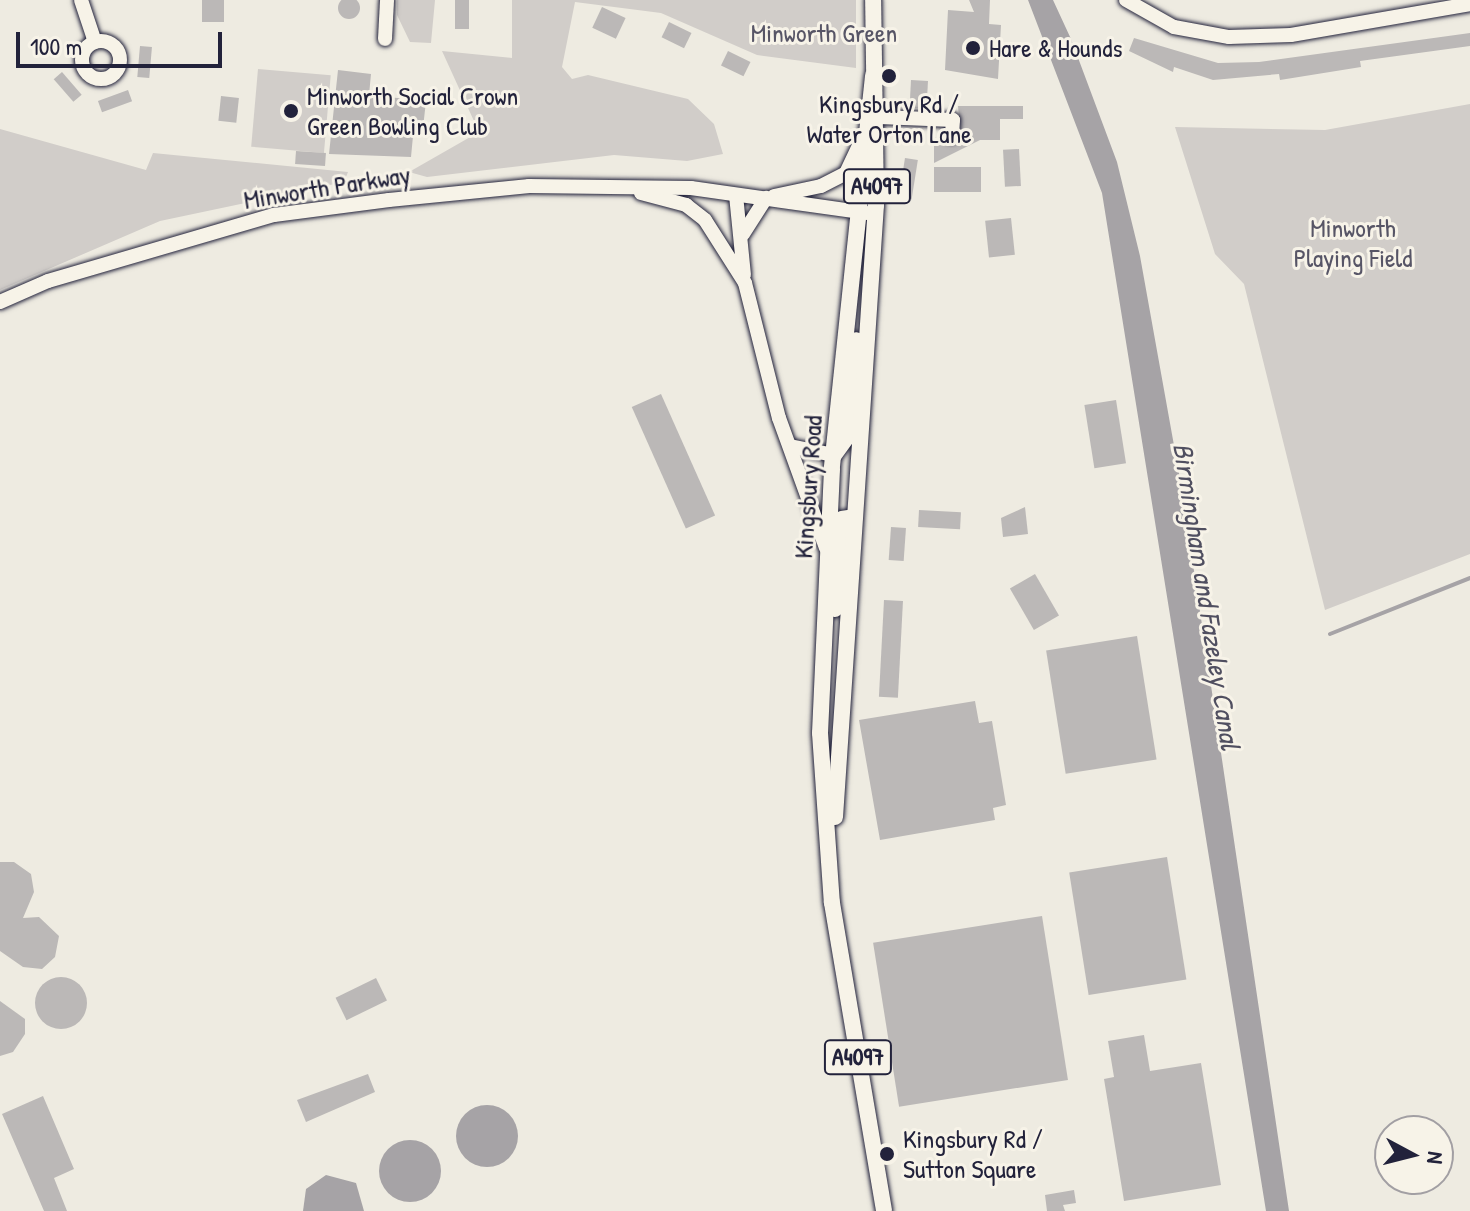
<!DOCTYPE html>
<style>
body{margin:0}
#map{position:relative;width:1470px;height:1211px;overflow:hidden;background:#eeebe1;font-family:"Patrick Hand",sans-serif}
div>[style]{position:absolute}
.green>*{inset:0;background:#d1cdc9;transform-origin:0 0}
.water>*{inset:0;background:#a6a3a6}
.round{border-radius:50%}
.stream>*{height:4px;margin:-2px;padding:0 2px;transform-origin:2px;border-radius:2px;background:#a6a3a6}
.building>*{inset:0;background:#bbb8b7;transform-origin:0 0}
.roads{filter:drop-shadow(0 0 2px #22223b) drop-shadow(0 0 2px #22223b)}
.minor>*{height:14px;margin:-7px;padding:0 7px;transform-origin:7px;border-radius:7px;background:#f7f3e8}
.minor>.ring{margin:-7px;padding:0;box-sizing:content-box;background:none;border:14px solid #f7f3e8;border-radius:50%}
.major>*{height:16px;margin:-8px;padding:0 8px;transform-origin:8px;border-radius:8px;background:#f7f3e8}
.dots>*{width:22px;height:22px;translate:-50% -50%;box-sizing:border-box;border:4px solid #f7f3e8;border-radius:50%}
span{translate:-50% -50%;white-space:nowrap;text-align:center;line-height:1.15;-webkit-text-stroke:6px #f7f3e8;paint-order:stroke}
.shield-label span{padding:2px 6px;background:#f7f3e8;border:2px solid;border-radius:6px;-webkit-text-stroke-width:0}
.shield-label{font-size:24px;color:#22223b;font-weight:700}
.park-label{font-size:26px;color:#575566}
.poi-label{font-size:26px;color:#22223b}
.left{translate:0 -50%;text-align:left}
.street-label{font-size:26px;color:#22223b}
.water-label{font-size:28px;color:#504f60;font-style:italic}
.north{position:absolute;left:1374px;top:1115px;width:80px;height:80px;box-sizing:border-box;background:#f7f3e8;border:2px solid #a29fa3;border-radius:50%;rotate:97deg;font-size:22px;font-weight:700;line-height:32px;text-align:center;color:#22223b}
.north::after{content:'';display:block;margin:auto;width:28px;height:36px;background:#22223b;clip-path:polygon(50% 0,100% 100%,50% 72%,0 100%)}
.scale{position:absolute;left:16px;top:32px;width:206px;height:36px;box-sizing:border-box;border:4px solid #22223b;border-top:0;padding-left:10px;font-size:24px;line-height:28px;white-space:nowrap;color:#22223b;-webkit-text-stroke:6px #f7f3e8;paint-order:stroke}
</style>
<div id="map">
<div class="green">
<div style="clip-path:polygon(397px 0,435px 0,431px 43px,410px 42px,397px 15px)"></div>
<div style="clip-path:polygon(512px 0,856px 0,856px 68px,757px 55px,661px 13px,575px 2px,562px 67px,572px 79px,588px 75px,688px 99px,714px 124px,723px 154px,687px 161px,614px 155px,427px 177px,409px 172px,479px 132px,442px 51px,512px 58px)"></div>
<div style="left:258px;top:69px;width:73px;height:78px;rotate:5deg"></div>
<div style="clip-path:polygon(1470px 104px,1470px 554px,1325px 610px,1244px 284px,1215px 254px,1175px 127px,1325px 130px)"></div>
<div style="clip-path:polygon(0 129px,146px 170px,153px 153px,348px 172px,344px 182px,160px 221px,0 290px)"></div>
</div>
<div class="water">
<div style="clip-path:polygon(1028px 0,1053px 0,1071px 39px,1117px 162px,1140px 256px,1182px 490px,1289px 1211px,1266px 1211px,1102px 193px)"></div>
<div class="round" style="left:456px;top:1105px;width:62px;height:62px"></div>
<div class="round" style="left:379px;top:1140px;width:62px;height:62px"></div>
<div style="clip-path:polygon(326px 1175px,356px 1183px,364px 1211px,303px 1211px,306px 1189px)"></div>
</div>
<div class="stream">
<div style="left:1330px;top:634px;width:151px;rotate:-21.8deg"></div>
</div>
<div class="building">
<div class="round" style="left:338px;top:-3px;width:22px;height:22px"></div>
<div style="left:202px;top:0;width:22px;height:22px"></div>
<div style="left:455px;top:0;width:14px;height:29px"></div>
<div style="clip-path:polygon(969px 0,990px 0,989px 24px,1001px 25px,998px 79px,945px 70px,948px 10px,974px 12px)"></div>
<div style="left:602px;top:7px;width:26px;height:23px;rotate:25deg"></div>
<div style="left:669px;top:22px;width:25px;height:17px;rotate:26deg"></div>
<div style="clip-path:polygon(1470px 33px,1470px 46px,1360px 61px,1361px 67px,1280px 80px,1279px 74px,1213px 80px,1174px 67px,1173px 72px,1129px 51px,1134px 38px,1218px 63px,1259px 62px)"></div>
<div style="left:140px;top:46px;width:12px;height:31px;rotate:5deg"></div>
<div style="left:728px;top:51px;width:25px;height:16px;rotate:26deg"></div>
<div style="clip-path:polygon(338px 70px,371px 74px,369px 95px,426px 101px,422px 137px,413px 136px,411px 157px,329px 154px)"></div>
<div style="left:62px;top:72px;width:30px;height:11px;rotate:49deg"></div>
<div style="left:911px;top:80px;width:17px;height:28px;rotate:3deg"></div>
<div style="left:128px;top:90px;width:12px;height:32px;rotate:70deg"></div>
<div style="left:221px;top:96px;width:18px;height:25px;rotate:6deg"></div>
<div style="clip-path:polygon(958px 106px,1023px 106px,1023px 119px,1000px 119px,1000px 140px,980px 140px,934px 163px,934px 137px,951px 146px,961px 141px)"></div>
<div style="left:1019px;top:149px;width:37px;height:16px;rotate:87deg"></div>
<div style="left:296px;top:151px;width:30px;height:13px;rotate:4deg"></div>
<div style="left:905px;top:158px;width:13px;height:40px;rotate:9deg"></div>
<div style="left:934px;top:167px;width:47px;height:25px"></div>
<div style="left:1011px;top:218px;width:37px;height:26px;rotate:84deg"></div>
<div style="left:661px;top:394px;width:133px;height:32px;rotate:66deg"></div>
<div style="left:1116px;top:400px;width:64px;height:32px;rotate:81deg"></div>
<div style="clip-path:polygon(1025px 507px,1028px 534px,1003px 537px,1001px 518px)"></div>
<div style="left:919px;top:510px;width:42px;height:17px;rotate:3deg"></div>
<div style="left:891px;top:527px;width:15px;height:33px;rotate:4deg"></div>
<div style="left:1035px;top:574px;width:48px;height:29px;rotate:60deg"></div>
<div style="left:884px;top:600px;width:19px;height:97px;rotate:3deg"></div>
<div style="left:1137px;top:636px;width:125px;height:92px;rotate:81deg"></div>
<div style="clip-path:polygon(975px 701px,979px 723px,992px 721px,1006px 805px,993px 808px,995px 820px,880px 840px,859px 720px)"></div>
<div style="left:1167px;top:857px;width:124px;height:99px;rotate:81deg"></div>
<div style="clip-path:polygon(0 862px,14px 862px,31px 874px,34px 892px,23px 918px,39px 917px,59px 936px,55px 957px,42px 969px,23px 967px,0 951px)"></div>
<div style="left:1042px;top:916px;width:166px;height:171px;rotate:81deg"></div>
<div class="round" style="left:35px;top:977px;width:52px;height:52px"></div>
<div style="left:376px;top:978px;width:25px;height:45px;rotate:64deg"></div>
<div style="clip-path:polygon(0 1001px,25px 1019px,25px 1034px,13px 1052px,0 1056px)"></div>
<div style="clip-path:polygon(1144px 1035px,1150px 1071px,1201px 1063px,1221px 1185px,1124px 1201px,1104px 1079px,1114px 1077px,1108px 1041px)"></div>
<div style="clip-path:polygon(368px 1074px,375px 1092px,306px 1122px,297px 1100px)"></div>
<div style="clip-path:polygon(43px 1096px,74px 1169px,54px 1178px,67px 1211px,44px 1211px,2px 1114px)"></div>
<div style="clip-path:polygon(1074px 1190px,1076px 1203px,1063px 1205px,1065px 1211px,1047px 1211px,1045px 1195px)"></div>
</div>
<div class="roads">
<div class="minor">
<div style="left:81px;top:0;width:44px;rotate:71.6deg"></div>
<div style="left:1126px;top:0;width:55px;rotate:29.4deg"></div>
<div style="left:1174px;top:27px;width:56px;rotate:10.3deg"></div>
<div style="left:1229px;top:37px;width:62px;rotate:-1.8deg"></div>
<div style="left:1291px;top:35px;width:182px;rotate:-9.8deg"></div>
<div style="left:385px;top:39px;width:39px;rotate:-87deg"></div>
<div class="ring" style="left:82px;top:41px;width:24px;height:24px"></div>
<div style="left:879px;top:117px;width:74px;rotate:2.3deg"></div>
<div style="left:953px;top:120px;width:16px;rotate:94deg"></div>
<div style="left:641px;top:193px;width:47px;rotate:14.9deg"></div>
<div style="left:686px;top:205px;width:24px;rotate:38deg"></div>
<div style="left:705px;top:220px;width:75px;rotate:57.6deg"></div>
<div style="left:745px;top:283px;width:139px;rotate:75.9deg"></div>
<div style="left:779px;top:418px;width:138px;rotate:70.1deg"></div>
<div style="left:736px;top:195px;width:80px;rotate:84.3deg"></div>
<div style="left:774px;top:196px;width:48px;rotate:-12deg"></div>
<div style="left:821px;top:186px;width:28px;rotate:-27deg"></div>
<div style="left:846px;top:173px;width:42px;rotate:-64.7deg"></div>
<div style="left:743px;top:234px;width:43px;rotate:-57.4deg"></div>
<div style="left:0;top:302px;width:52px;rotate:-23.6deg"></div>
<div style="left:48px;top:281px;width:235px;rotate:-16.3deg"></div>
<div style="left:274px;top:215px;width:116px;rotate:-7.4deg"></div>
<div style="left:389px;top:200px;width:141px;rotate:-5.7deg"></div>
<div style="left:529px;top:186px;width:162px;rotate:0.7deg"></div>
<div style="left:691px;top:188px;width:177px;rotate:8.1deg"></div>
<div style="left:790px;top:446px;width:45px;rotate:11.6deg"></div>
</div>
<div class="major">
<div style="left:873px;top:76px;width:395px;rotate:96deg"></div>
<div style="left:832px;top:469px;width:264px;rotate:92.6deg"></div>
<div style="left:820px;top:733px;width:170px;rotate:86deg"></div>
<div style="left:832px;top:903px;width:312px;rotate:80.4deg"></div>
<div style="left:834px;top:455px;width:24px;rotate:-54deg"></div>
<div style="left:848px;top:436px;width:96px;rotate:-85.2deg"></div>
<div style="left:835px;top:609px;width:90px;rotate:-85.6deg"></div>
<div style="left:842px;top:519px;width:13px;rotate:-9deg"></div>
<div style="left:835px;top:817px;width:613px;rotate:-86.17deg"></div>
<div style="left:876px;top:205px;width:205px;rotate:-90.8deg"></div>
</div>
</div>
<div class="dots">
<div style="left:973px;top:48px;background:#22223b"></div>
<div style="left:889px;top:76px;background:#22223b"></div>
<div style="left:291px;top:111px;background:#22223b"></div>
<div style="left:887px;top:1154px;background:#22223b"></div>
</div>
<div class="shield-label">
<span style="left:877px;top:186px">A4097</span>
<span style="left:858px;top:1057px">A4097</span>
</div>
<div class="park-label">
<span style="left:824px;top:33px">Minworth Green</span>
<span style="left:1353px;top:243px">Minworth<br>Playing Field</span>
</div>
<div class="poi-label">
<span class="left" style="left:989px;top:48px">Hare &amp; Hounds</span>
<span class="left" style="left:307px;top:111px">Minworth Social Crown<br>Green Bowling Club</span>
<span style="left:889px;top:119px">Kingsbury Rd /<br>Water Orton Lane</span>
<span class="left" style="left:903px;top:1154px">Kingsbury Rd /<br>Sutton Square</span>
</div>
<div class="street-label">
<span style="left:327px;top:187px;rotate:-9deg">Minworth Parkway</span>
<span style="left:808px;top:487px;rotate:-86deg">Kingsbury Road</span>
</div>
<div class="water-label">
<span style="left:1207px;top:596px;rotate:81deg">Birmingham and Fazeley Canal</span>
</div>
<div class="north">N</div>
<div class="scale">100 m</div>
</div>
